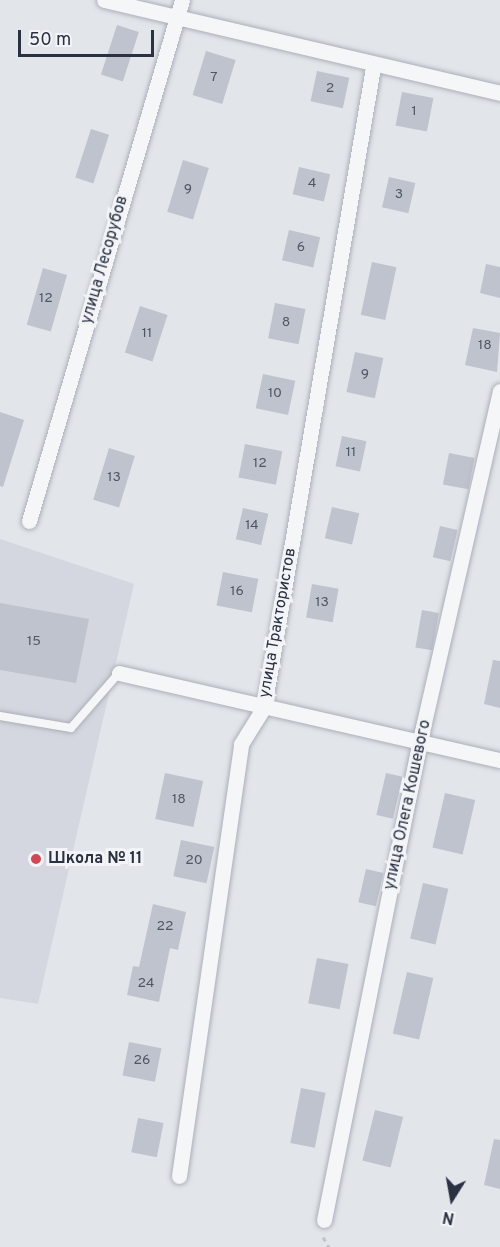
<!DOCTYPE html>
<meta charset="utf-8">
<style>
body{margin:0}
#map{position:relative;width:500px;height:1247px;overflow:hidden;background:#e2e5ea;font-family:Overpass,sans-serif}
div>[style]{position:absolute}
.built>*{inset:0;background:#d4d7df}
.building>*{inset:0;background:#bfc3cd;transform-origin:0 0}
.path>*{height:3px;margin-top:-1.5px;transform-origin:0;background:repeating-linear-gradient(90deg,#c0c3c9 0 4.5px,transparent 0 9px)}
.roads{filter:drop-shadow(0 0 2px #abafb8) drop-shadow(0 0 2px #abafb8)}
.lane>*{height:8px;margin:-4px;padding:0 4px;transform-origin:4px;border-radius:4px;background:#f5f6f8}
.street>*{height:15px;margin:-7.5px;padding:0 7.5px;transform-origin:7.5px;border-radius:7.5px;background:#f5f6f8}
.dots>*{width:16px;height:16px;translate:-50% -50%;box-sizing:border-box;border:3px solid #f2f4f7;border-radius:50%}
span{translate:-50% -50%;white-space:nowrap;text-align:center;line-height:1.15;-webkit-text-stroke:6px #f2f4f7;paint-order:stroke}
.number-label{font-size:14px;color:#4f5665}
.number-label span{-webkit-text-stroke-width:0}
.street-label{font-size:16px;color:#2a3142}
.poi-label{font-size:16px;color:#2a3142;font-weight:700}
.left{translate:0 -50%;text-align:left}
.north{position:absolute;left:422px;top:1169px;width:60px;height:60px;-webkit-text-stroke:4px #f2f4f7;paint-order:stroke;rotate:191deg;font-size:16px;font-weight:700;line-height:24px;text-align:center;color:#2a3142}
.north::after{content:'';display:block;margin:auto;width:21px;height:27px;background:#2a3142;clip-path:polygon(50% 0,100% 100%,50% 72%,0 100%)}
.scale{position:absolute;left:18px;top:30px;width:136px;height:27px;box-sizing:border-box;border:3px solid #2a3142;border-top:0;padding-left:8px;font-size:18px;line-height:21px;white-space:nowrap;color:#2a3142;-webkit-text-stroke:4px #f2f4f7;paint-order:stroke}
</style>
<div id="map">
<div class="built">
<div style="clip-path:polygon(0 539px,134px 584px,38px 1004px,0 998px)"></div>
</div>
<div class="building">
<div style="left:117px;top:25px;width:23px;height:52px;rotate:18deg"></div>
<div style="left:206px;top:51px;width:31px;height:46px;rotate:17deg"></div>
<div style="left:317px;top:71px;width:33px;height:31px;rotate:12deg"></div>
<div style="left:402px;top:92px;width:32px;height:34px;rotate:11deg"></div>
<div style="left:91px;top:129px;width:19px;height:51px;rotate:18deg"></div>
<div style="left:183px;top:160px;width:27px;height:54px;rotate:17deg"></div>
<div style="left:299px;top:167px;width:32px;height:28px;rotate:13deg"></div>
<div style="left:389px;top:177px;width:27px;height:31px;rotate:13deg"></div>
<div style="left:289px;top:230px;width:32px;height:31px;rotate:13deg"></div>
<div style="left:372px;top:262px;width:25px;height:54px;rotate:12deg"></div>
<div style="clip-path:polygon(486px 264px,500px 267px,500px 298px,480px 293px)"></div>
<div style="left:43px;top:268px;width:25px;height:59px;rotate:16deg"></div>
<div style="left:275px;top:303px;width:31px;height:36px;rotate:11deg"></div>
<div style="left:140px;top:306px;width:29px;height:49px;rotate:18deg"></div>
<div style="clip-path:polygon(473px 328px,500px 333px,497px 372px,465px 365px)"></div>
<div style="left:355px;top:352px;width:29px;height:41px;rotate:12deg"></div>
<div style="left:263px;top:374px;width:33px;height:35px;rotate:12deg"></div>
<div style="clip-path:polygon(0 412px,24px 420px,3px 487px,0 486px)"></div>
<div style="left:342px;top:436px;width:25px;height:31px;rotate:12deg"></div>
<div style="left:245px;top:444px;width:38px;height:34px;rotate:11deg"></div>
<div style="left:109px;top:448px;width:27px;height:54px;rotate:17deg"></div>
<div style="left:449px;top:453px;width:26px;height:32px;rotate:11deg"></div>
<div style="left:332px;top:507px;width:28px;height:32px;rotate:13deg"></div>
<div style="left:243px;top:508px;width:26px;height:32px;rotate:13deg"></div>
<div style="left:440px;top:526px;width:18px;height:32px;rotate:13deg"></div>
<div style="left:223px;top:572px;width:36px;height:34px;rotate:11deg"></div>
<div style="left:312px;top:584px;width:27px;height:34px;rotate:10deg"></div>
<div style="clip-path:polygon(0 603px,89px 619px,76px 683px,0 670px)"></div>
<div style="left:422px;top:610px;width:17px;height:38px;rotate:10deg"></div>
<div style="clip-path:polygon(493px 660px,500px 661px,500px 708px,484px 704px)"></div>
<div style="left:165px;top:773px;width:39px;height:47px;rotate:12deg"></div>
<div style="left:386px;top:773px;width:17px;height:43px;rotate:13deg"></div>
<div style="left:445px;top:793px;width:31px;height:56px;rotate:13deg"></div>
<div style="left:181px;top:840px;width:34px;height:37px;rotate:12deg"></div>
<div style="left:366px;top:869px;width:18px;height:34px;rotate:13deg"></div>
<div style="left:423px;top:883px;width:26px;height:57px;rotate:13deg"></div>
<div style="clip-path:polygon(153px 904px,186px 912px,178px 950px,170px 948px,159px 1002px,127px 995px,133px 966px,139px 967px)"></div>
<div style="left:317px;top:958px;width:32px;height:46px;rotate:11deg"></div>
<div style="left:407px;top:972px;width:27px;height:63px;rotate:13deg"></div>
<div style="left:129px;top:1042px;width:33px;height:34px;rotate:11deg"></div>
<div style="left:301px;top:1088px;width:25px;height:56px;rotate:11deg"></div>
<div style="left:375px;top:1110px;width:29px;height:52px;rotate:14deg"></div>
<div style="left:138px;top:1118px;width:26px;height:35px;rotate:11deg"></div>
<div style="clip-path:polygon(494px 1139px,500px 1140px,500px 1189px,484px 1185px)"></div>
</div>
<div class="path">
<div style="left:323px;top:1237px;width:12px;rotate:59deg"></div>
</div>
<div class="roads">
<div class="lane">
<div style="left:0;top:716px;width:72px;rotate:9.6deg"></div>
<div style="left:71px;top:728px;width:73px;rotate:-48.9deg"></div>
</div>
<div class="street">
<div style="left:104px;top:0;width:407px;rotate:13.2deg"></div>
<div style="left:29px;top:521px;width:543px;rotate:-73.63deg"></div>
<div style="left:119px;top:673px;width:391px;rotate:12.9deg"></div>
<div style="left:179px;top:1176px;width:436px;rotate:-81.8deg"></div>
<div style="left:241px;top:744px;width:44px;rotate:-58.1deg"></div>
<div style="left:264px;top:707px;width:649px;rotate:-80.33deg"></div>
<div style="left:324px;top:1220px;width:490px;rotate:-78.7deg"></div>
<div style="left:420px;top:740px;width:358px;rotate:-77.1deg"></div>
</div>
</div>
<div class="dots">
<div style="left:36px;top:859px;background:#cd4955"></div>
</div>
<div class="number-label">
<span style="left:214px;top:78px">7</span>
<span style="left:330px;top:89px">2</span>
<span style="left:414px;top:112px">1</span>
<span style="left:312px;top:184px">4</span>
<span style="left:188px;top:190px">9</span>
<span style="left:399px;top:195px">3</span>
<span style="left:301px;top:248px">6</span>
<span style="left:46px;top:299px">12</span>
<span style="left:286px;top:323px">8</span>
<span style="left:147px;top:334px">11</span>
<span style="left:485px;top:346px">18</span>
<span style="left:365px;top:375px">9</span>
<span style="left:275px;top:394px">10</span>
<span style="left:351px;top:453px">11</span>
<span style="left:260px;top:464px">12</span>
<span style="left:114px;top:478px">13</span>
<span style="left:252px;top:526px">14</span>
<span style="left:237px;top:592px">16</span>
<span style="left:322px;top:603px">13</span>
<span style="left:34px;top:642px">15</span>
<span style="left:179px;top:800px">18</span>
<span style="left:194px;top:861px">20</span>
<span style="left:165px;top:927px">22</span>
<span style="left:146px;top:984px">24</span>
<span style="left:142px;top:1061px">26</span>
</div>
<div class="street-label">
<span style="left:105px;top:260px;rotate:-74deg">улица Лесорубов</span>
<span style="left:278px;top:623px;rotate:-80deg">улица Трактористов</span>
<span style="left:408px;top:805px;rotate:-78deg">улица Олега Кошевого</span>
</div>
<div class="poi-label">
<span class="left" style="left:48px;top:859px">Школа № 11</span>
</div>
<div class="north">N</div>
<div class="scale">50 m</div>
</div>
